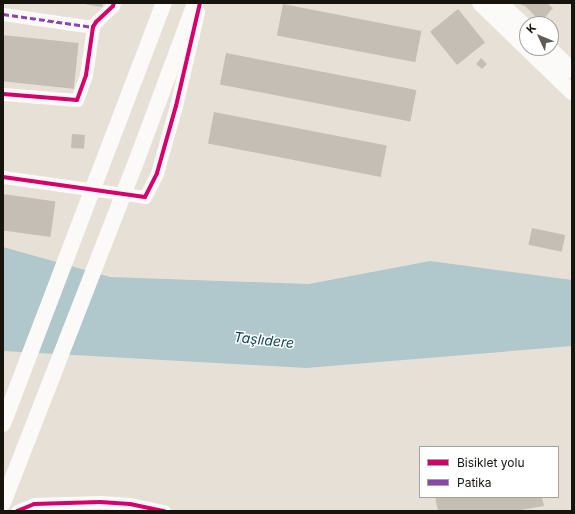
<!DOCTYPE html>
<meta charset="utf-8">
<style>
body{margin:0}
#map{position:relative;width:575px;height:514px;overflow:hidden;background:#e7e0d7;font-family:Inter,sans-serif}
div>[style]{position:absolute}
.water>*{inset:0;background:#b0c7cb}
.building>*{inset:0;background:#c5beb5;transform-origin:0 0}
.minor>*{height:13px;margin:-6.5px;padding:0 6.5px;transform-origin:6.5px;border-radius:6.5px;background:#fbfaf9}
.major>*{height:16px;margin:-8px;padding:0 8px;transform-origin:8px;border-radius:8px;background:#fbfaf9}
.quiet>*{height:3px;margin-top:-1.5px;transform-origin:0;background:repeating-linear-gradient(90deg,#8e44ad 0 6px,transparent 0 9px)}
.cycleway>*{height:4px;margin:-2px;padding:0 2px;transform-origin:2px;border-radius:2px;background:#d6006c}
span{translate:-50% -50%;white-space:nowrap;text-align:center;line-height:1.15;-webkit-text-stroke:3px #fff;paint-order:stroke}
.water-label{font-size:14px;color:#104551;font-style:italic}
.frame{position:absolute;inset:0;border:4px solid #17130d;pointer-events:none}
.legend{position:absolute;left:419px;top:446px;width:140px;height:52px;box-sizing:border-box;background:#fff;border:1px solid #a2a19e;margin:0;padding:5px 7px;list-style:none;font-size:12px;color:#17130d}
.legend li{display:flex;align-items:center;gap:8px;height:20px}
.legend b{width:20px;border:1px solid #a2a19e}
.north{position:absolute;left:519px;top:16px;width:40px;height:40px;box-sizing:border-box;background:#fff;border:1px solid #a2a19e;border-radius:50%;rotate:314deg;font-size:11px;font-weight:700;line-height:16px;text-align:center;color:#17130d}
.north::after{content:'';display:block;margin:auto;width:14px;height:18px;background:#605b54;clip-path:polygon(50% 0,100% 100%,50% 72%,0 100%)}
</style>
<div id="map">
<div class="water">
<div style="clip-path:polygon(3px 247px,110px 277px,309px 284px,430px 261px,572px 280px,572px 346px,306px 368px,3px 351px)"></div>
</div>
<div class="building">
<div style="clip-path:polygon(78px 3px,103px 3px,102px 7px)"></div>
<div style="clip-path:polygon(519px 3px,547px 3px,553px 8px,541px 22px,524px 5px,523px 6px)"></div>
<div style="left:283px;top:4px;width:141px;height:32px;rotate:11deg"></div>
<div style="left:458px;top:9px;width:43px;height:36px;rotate:51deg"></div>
<div style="left:3px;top:35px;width:76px;height:46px;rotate:6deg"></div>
<div style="left:226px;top:53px;width:194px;height:32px;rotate:11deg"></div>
<div style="clip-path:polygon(481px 58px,487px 64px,482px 69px,476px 64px)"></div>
<div style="left:214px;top:112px;width:176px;height:32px;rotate:11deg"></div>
<div style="left:72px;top:134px;width:13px;height:14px;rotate:4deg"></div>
<div style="left:3px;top:194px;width:53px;height:36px;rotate:8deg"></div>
<div style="left:532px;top:228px;width:34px;height:17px;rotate:12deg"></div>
<div style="clip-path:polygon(435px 497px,542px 497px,544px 506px,515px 511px,438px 511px)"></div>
</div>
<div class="minor">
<div style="left:3px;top:14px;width:91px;rotate:8.2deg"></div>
<div style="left:3px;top:94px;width:74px;rotate:4.6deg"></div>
<div style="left:77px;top:100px;width:27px;rotate:-70deg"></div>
<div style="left:86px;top:75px;width:49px;rotate:-81.7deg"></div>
<div style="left:93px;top:27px;width:6px;rotate:-59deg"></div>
<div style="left:96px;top:22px;width:23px;rotate:-43deg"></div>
<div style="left:113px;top:6px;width:3px;rotate:-72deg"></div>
<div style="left:3px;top:177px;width:143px;rotate:8deg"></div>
<div style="left:145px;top:197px;width:27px;rotate:-63deg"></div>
<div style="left:157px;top:173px;width:70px;rotate:-74.2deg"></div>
<div style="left:176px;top:106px;width:97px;rotate:-76.8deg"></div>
<div style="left:17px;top:511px;width:18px;rotate:-22deg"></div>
<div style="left:34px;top:504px;width:66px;rotate:-1.7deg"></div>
<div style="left:100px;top:502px;width:30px;rotate:4deg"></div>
<div style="left:130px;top:504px;width:35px;rotate:12deg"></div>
</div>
<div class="major">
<div style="left:480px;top:3px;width:128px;rotate:44.1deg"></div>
<div style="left:500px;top:3px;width:37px;rotate:43deg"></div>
<div style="left:549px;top:48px;width:32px;rotate:44deg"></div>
<div style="left:3px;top:424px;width:451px;rotate:-69.1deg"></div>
<div style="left:3px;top:503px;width:366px;rotate:-68.7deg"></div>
<div style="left:136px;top:162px;width:170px;rotate:-69.6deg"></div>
</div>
<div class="quiet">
<div style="left:3px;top:14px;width:91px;rotate:8.2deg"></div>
</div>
<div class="cycleway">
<div style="left:3px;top:94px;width:74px;rotate:4.6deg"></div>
<div style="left:77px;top:100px;width:27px;rotate:-70deg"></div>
<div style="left:86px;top:75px;width:49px;rotate:-81.7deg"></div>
<div style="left:93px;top:27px;width:6px;rotate:-59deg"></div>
<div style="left:96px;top:22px;width:23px;rotate:-43deg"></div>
<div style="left:113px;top:6px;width:3px;rotate:-72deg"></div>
<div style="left:3px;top:177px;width:143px;rotate:8deg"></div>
<div style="left:145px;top:197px;width:27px;rotate:-63deg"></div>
<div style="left:157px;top:173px;width:70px;rotate:-74.2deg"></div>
<div style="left:176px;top:106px;width:106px;rotate:-76.9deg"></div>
<div style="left:17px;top:511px;width:18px;rotate:-22deg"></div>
<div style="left:34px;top:504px;width:66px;rotate:-1.7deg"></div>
<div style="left:100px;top:502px;width:30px;rotate:4deg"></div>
<div style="left:130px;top:504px;width:35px;rotate:12deg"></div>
</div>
<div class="water-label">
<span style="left:264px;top:340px;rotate:6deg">Taşlıdere</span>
</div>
<div class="frame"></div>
<ul class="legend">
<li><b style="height:5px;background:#d6006c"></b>Bisiklet yolu</li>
<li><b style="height:5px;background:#8e44ad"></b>Patika</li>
</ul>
<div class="north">K</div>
</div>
